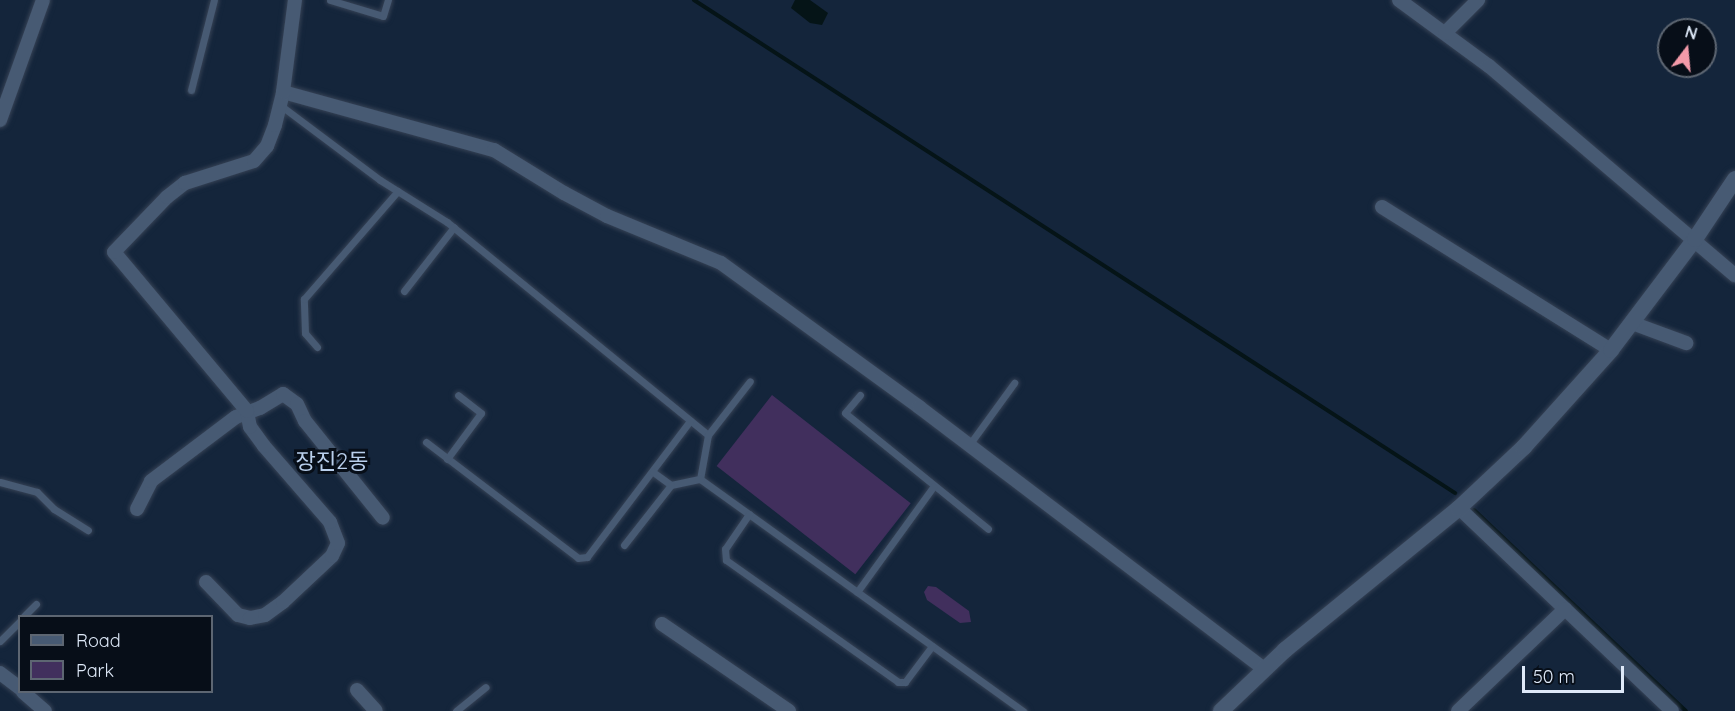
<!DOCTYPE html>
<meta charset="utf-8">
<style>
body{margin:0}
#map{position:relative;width:1735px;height:711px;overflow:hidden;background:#14253b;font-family:Quicksand,"Noto Sans KR",sans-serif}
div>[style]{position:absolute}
.green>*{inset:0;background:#412f5d;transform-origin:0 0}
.water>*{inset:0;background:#051417}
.stream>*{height:4px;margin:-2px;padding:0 2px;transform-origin:2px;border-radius:2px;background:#051417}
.roads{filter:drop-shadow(0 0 2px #364255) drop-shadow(0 0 2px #364255)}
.service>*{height:7px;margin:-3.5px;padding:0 3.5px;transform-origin:3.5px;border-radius:3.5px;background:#475a73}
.minor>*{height:14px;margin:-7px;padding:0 7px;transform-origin:7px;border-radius:7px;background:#475a73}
.tertiary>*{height:16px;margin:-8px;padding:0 8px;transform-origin:8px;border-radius:8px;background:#475a73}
span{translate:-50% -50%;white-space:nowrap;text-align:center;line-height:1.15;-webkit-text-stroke:6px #070e18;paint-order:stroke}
.quarter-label{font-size:22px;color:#b9cfec}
.legend{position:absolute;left:18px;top:615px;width:195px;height:78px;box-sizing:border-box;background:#070e18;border:2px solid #5d6672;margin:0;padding:8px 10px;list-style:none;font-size:18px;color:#dee9f8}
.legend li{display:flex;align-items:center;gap:12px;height:30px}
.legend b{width:30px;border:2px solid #5d6672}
.north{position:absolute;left:1657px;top:18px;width:60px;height:60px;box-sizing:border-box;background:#070e18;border:2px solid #5d6672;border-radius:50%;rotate:16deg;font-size:16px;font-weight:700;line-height:24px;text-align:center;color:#dee9f8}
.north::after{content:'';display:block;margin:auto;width:21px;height:27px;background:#f39aa9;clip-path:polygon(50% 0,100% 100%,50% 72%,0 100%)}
.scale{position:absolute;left:1522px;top:666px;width:102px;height:27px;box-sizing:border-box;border:3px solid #dee9f8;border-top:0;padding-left:8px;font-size:18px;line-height:21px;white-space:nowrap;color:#dee9f8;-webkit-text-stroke:4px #070e18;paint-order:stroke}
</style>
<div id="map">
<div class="green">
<div style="left:772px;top:395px;width:176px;height:90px;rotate:38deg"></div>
<div style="clip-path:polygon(928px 586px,936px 587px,969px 611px,971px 622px,960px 623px,927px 600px,924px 592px)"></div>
</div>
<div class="water">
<div style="clip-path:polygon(795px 0,810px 0,828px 13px,822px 25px,810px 23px,791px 8px)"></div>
</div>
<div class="stream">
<div style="left:694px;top:0;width:907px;rotate:32.94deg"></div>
<div style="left:1474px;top:510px;width:292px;rotate:43.5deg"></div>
</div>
<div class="roads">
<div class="service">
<div style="left:330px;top:0;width:55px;rotate:16.8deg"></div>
<div style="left:383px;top:16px;width:17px;rotate:-73deg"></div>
<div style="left:191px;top:90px;width:93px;rotate:-75.7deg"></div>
<div style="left:280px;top:105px;width:125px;rotate:36.9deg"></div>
<div style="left:380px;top:180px;width:79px;rotate:32.1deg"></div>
<div style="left:447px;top:222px;width:337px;rotate:39.2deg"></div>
<div style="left:708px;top:435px;width:45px;rotate:100.3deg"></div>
<div style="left:700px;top:479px;width:398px;rotate:35.7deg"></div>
<div style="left:404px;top:291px;width:81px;rotate:-52deg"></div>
<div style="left:317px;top:347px;width:18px;rotate:-131deg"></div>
<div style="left:305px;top:333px;width:34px;rotate:-92deg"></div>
<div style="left:304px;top:299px;width:143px;rotate:-49deg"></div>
<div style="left:860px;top:395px;width:23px;rotate:130deg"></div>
<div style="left:845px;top:413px;width:184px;rotate:39deg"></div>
<div style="left:708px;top:435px;width:68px;rotate:-52.1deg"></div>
<div style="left:426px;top:442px;width:191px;rotate:37.3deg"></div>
<div style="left:578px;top:558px;width:9px;rotate:-6deg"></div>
<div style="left:587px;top:557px;width:171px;rotate:-52.9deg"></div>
<div style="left:969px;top:445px;width:77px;rotate:-54deg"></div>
<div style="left:447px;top:459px;width:57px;rotate:-53.5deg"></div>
<div style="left:481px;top:413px;width:29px;rotate:-142deg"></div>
<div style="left:653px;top:472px;width:22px;rotate:36deg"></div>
<div style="left:671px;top:485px;width:30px;rotate:-12deg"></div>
<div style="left:0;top:482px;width:38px;rotate:15deg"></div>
<div style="left:37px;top:492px;width:24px;rotate:45deg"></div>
<div style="left:54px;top:509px;width:40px;rotate:32deg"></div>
<div style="left:749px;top:514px;width:42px;rotate:124.4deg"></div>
<div style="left:725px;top:549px;width:11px;rotate:85deg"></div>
<div style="left:726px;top:560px;width:211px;rotate:35.3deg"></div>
<div style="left:898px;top:682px;width:7px"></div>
<div style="left:905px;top:682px;width:45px;rotate:-53.1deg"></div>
<div style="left:624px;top:545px;width:76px;rotate:-51.9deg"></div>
<div style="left:857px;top:592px;width:130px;rotate:-54.1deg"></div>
<div style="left:24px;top:616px;width:17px;rotate:-45deg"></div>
<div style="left:0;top:641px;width:28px;rotate:-45deg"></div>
<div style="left:456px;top:711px;width:38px;rotate:-39deg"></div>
</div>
<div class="minor">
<div style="left:1399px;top:0;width:112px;rotate:36.3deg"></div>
<div style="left:1489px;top:66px;width:323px;rotate:40.4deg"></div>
<div style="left:1445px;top:33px;width:47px;rotate:-45deg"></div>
<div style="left:283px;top:92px;width:219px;rotate:15.4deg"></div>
<div style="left:494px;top:150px;width:82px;rotate:31.6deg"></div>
<div style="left:564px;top:193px;width:49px;rotate:28.1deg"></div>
<div style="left:607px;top:216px;width:123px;rotate:22.4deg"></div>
<div style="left:721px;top:263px;width:245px;rotate:36deg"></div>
<div style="left:919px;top:407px;width:433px;rotate:37.2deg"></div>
<div style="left:0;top:120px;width:127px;rotate:-70.3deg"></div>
<div style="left:1382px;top:207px;width:270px;rotate:32deg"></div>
<div style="left:1632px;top:323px;width:58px;rotate:20.3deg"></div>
<div style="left:1459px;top:508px;width:294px;rotate:43.6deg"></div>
<div style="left:137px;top:509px;width:31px;rotate:-63deg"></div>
<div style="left:151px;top:481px;width:106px;rotate:-37deg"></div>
<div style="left:236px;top:417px;width:26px;rotate:-21deg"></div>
<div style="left:260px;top:408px;width:27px;rotate:-31deg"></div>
<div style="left:283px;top:394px;width:17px;rotate:36deg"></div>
<div style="left:297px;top:404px;width:19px;rotate:65deg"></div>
<div style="left:305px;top:421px;width:124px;rotate:51.2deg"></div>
<div style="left:206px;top:582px;width:46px;rotate:45.9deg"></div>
<div style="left:238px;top:615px;width:12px;rotate:14deg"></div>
<div style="left:250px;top:618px;width:15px;rotate:-11deg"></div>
<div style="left:265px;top:615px;width:22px;rotate:-36deg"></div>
<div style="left:283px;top:602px;width:67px;rotate:-43.2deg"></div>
<div style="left:332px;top:556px;width:14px;rotate:-65deg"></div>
<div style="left:338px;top:543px;width:22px;rotate:-111deg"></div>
<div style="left:330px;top:522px;width:101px;rotate:-131deg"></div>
<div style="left:264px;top:446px;width:24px;rotate:-126deg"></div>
<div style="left:250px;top:427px;width:16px;rotate:-101deg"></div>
<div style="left:247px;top:411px;width:207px;rotate:-129.9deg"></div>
<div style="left:114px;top:252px;width:76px;rotate:-46.1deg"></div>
<div style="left:167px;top:197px;width:23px;rotate:-38deg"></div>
<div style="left:185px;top:183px;width:72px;rotate:-17.7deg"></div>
<div style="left:254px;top:161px;width:20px;rotate:-49deg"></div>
<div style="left:267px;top:146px;width:22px;rotate:-69deg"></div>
<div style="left:275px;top:125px;width:34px;rotate:-76deg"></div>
<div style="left:283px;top:92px;width:93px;rotate:-82.6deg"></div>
<div style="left:662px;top:624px;width:154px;rotate:34.4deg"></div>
<div style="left:0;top:673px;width:25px;rotate:37deg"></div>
<div style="left:357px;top:690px;width:28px;rotate:48deg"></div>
<div style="left:23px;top:692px;width:29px;rotate:41deg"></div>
<div style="left:1458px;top:711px;width:148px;rotate:-43.6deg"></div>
</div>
<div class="tertiary">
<div style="left:1221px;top:711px;width:88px;rotate:-43.6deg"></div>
<div style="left:1285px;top:650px;width:225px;rotate:-39.2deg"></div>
<div style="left:1459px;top:508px;width:89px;rotate:-43.2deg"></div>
<div style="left:1524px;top:447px;width:130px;rotate:-48.1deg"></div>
<div style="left:1611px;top:350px;width:139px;rotate:-52.9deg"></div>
<div style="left:1695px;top:239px;width:72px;rotate:-56.3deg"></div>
</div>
</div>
<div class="quarter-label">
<span style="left:332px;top:462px">장진2동</span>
</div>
<ul class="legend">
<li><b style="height:8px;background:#475a73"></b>Road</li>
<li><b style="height:16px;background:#412f5d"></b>Park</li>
</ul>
<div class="north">N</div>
<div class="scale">50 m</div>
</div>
